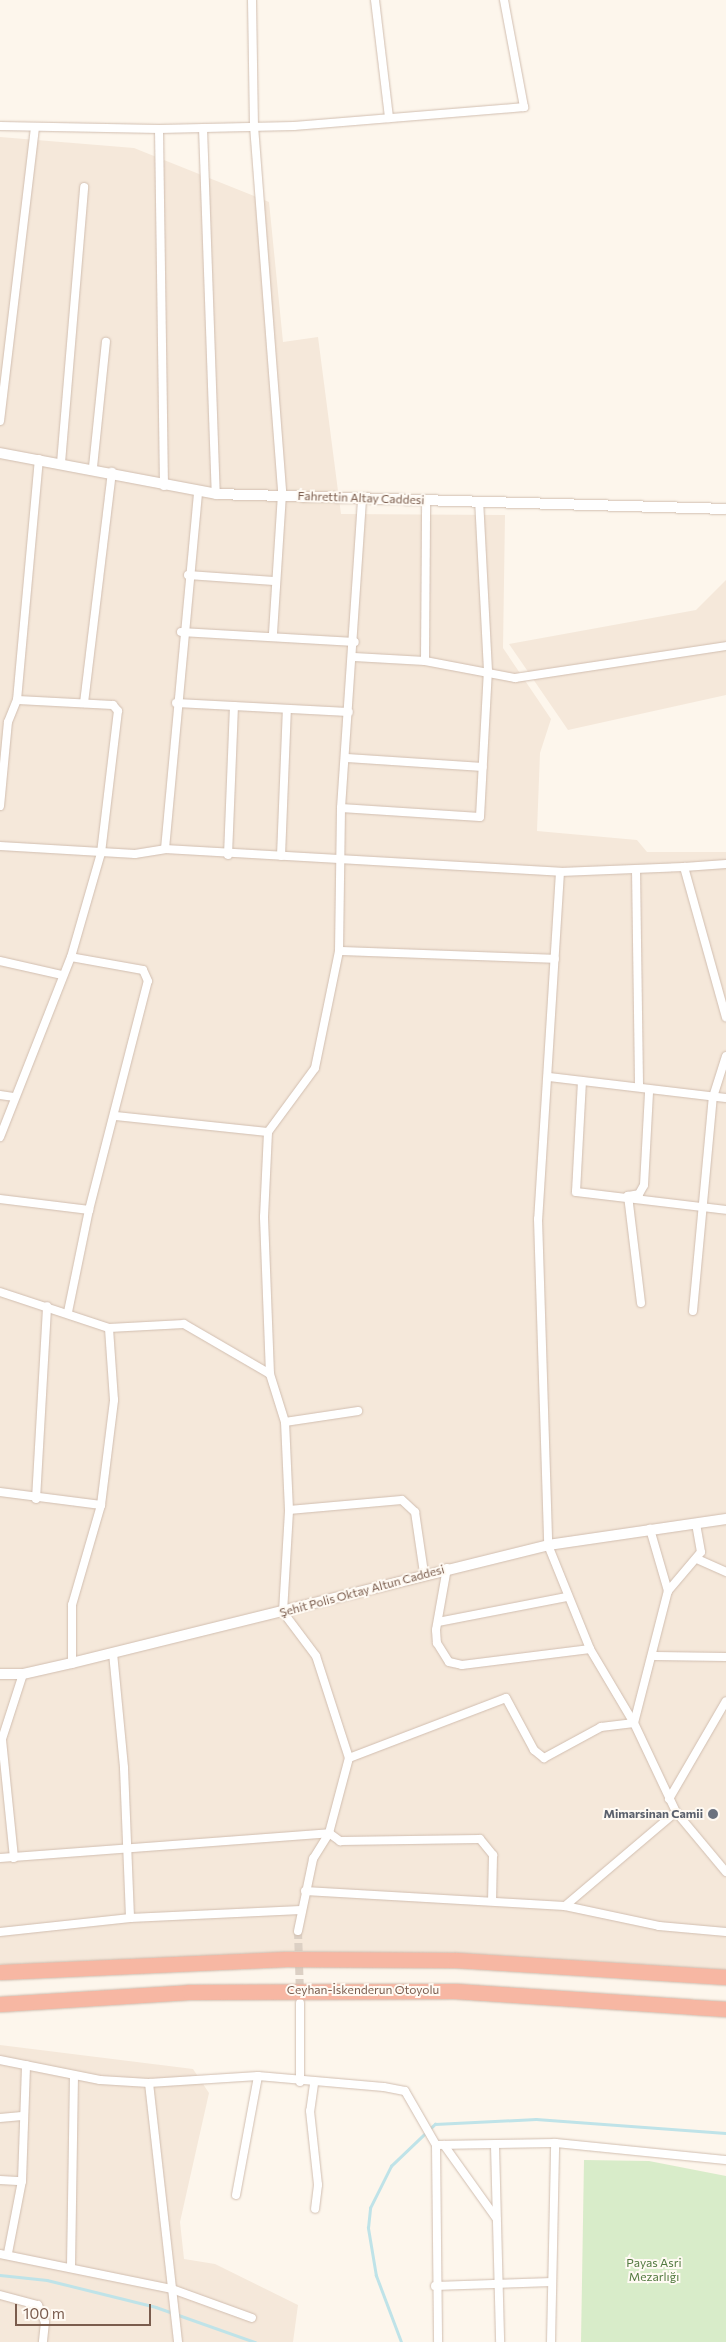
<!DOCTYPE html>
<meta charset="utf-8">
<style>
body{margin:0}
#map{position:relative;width:726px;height:2342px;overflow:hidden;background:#fdf6ec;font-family:Commissioner,sans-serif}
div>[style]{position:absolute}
.residential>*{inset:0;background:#f5e8da}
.green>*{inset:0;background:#d8ecc9}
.stream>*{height:2.5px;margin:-1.25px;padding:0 1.25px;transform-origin:1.25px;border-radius:1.25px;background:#bfe3e8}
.minor-tunnel>*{height:8px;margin-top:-4px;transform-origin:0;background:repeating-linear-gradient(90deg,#dcd0c4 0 8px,transparent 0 12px)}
.roads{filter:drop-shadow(0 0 1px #d1beb0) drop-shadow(0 0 1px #d1beb0)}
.minor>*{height:8px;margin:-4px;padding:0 4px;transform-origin:4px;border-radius:4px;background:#fff}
.tertiary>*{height:10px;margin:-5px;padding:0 5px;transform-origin:5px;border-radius:5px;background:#fff}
.motorway>*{height:15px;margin:-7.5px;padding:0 7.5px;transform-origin:7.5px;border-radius:7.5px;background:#f7b7a3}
.dots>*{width:14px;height:14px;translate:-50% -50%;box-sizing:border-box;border:2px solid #fffaf3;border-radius:50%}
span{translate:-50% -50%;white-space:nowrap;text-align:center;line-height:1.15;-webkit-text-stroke:4px #fffaf3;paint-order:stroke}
.street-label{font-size:12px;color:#7a5c4d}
.worship-label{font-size:12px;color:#5b616d;font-weight:700}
.right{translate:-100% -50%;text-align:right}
.park-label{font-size:12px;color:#537a41}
.scale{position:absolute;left:15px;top:2304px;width:136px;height:22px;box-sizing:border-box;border:2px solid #7a5c4d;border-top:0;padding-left:6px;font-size:15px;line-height:18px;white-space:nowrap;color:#7a5c4d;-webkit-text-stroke:4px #fffaf3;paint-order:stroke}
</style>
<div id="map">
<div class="residential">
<div style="clip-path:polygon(0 137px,134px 148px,269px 202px,283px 342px,318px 337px,341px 514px,505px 515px,503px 648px,551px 719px,540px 753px,537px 831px,637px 840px,647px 852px,726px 852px,726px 1972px,0 1964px)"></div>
<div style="clip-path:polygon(726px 580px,726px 695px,568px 730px,509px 644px,696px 610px)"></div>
<div style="clip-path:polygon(0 2045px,193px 2069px,209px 2093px,180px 2222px,184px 2259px,215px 2264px,298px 2305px,293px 2342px,0 2342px)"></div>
</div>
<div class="green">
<div style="clip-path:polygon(584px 2160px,649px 2161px,726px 2176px,726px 2342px,581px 2342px)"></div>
</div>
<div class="stream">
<div style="left:0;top:2275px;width:47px;rotate:6.1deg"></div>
<div style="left:47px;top:2280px;width:112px;rotate:13.9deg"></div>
<div style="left:156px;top:2307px;width:105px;rotate:19.5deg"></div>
<div style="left:401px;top:2342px;width:71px;rotate:-110.7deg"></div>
<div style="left:376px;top:2276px;width:49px;rotate:-99.5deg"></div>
<div style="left:368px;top:2228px;width:20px;rotate:-84deg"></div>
<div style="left:370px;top:2208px;width:47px;rotate:-63.4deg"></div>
<div style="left:391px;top:2166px;width:61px;rotate:-43.7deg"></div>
<div style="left:435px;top:2124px;width:101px;rotate:-2.8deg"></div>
<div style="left:536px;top:2119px;width:191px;rotate:4.2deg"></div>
</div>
<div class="minor-tunnel">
<div style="left:298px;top:1931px;width:62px;rotate:88.2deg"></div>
</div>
<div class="roads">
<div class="minor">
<div style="left:252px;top:0;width:126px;rotate:89.1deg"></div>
<div style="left:254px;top:126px;width:369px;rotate:85.6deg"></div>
<div style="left:282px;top:494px;width:141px;rotate:93.7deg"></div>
<div style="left:375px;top:0;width:119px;rotate:83.2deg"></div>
<div style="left:0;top:126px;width:159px;rotate:1.1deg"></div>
<div style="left:159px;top:129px;width:135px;rotate:-1.3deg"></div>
<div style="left:294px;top:126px;width:231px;rotate:-4.7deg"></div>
<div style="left:524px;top:107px;width:109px;rotate:-100.6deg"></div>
<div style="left:203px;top:128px;width:366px;rotate:88deg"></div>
<div style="left:159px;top:129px;width:357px;rotate:89.2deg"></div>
<div style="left:0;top:421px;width:296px;rotate:-83.2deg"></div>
<div style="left:61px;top:463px;width:277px;rotate:-85.2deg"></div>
<div style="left:93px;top:467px;width:126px;rotate:-84.1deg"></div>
<div style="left:188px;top:575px;width:86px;rotate:4deg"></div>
<div style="left:181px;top:632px;width:174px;rotate:3.3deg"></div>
<div style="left:354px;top:657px;width:71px;rotate:3.2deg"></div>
<div style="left:425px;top:661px;width:92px;rotate:10.7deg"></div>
<div style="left:515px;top:678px;width:213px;rotate:-8.6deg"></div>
<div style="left:425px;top:661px;width:161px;rotate:-89.6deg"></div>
<div style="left:84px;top:703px;width:233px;rotate:-83.1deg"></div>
<div style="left:176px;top:703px;width:173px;rotate:3deg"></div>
<div style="left:347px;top:758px;width:136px;rotate:3.8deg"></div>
<div style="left:0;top:806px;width:84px;rotate:-84.6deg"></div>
<div style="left:8px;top:722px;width:24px;rotate:-68deg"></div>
<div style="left:17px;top:700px;width:242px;rotate:-84.8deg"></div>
<div style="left:341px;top:808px;width:139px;rotate:3.7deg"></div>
<div style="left:480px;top:817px;width:146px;rotate:-86.9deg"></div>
<div style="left:488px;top:671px;width:169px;rotate:-93deg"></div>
<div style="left:0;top:846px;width:135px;rotate:3.4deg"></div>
<div style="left:135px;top:854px;width:30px;rotate:-9deg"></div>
<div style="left:165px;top:849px;width:359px;rotate:-84.7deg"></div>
<div style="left:165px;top:849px;width:396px;rotate:3.3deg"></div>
<div style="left:560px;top:872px;width:124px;rotate:-2.3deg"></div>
<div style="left:228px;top:855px;width:149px;rotate:-87.7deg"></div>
<div style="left:281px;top:856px;width:147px;rotate:-87.7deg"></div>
<div style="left:726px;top:864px;width:42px;rotate:175.9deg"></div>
<div style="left:684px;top:867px;width:156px;rotate:74.4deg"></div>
<div style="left:636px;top:869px;width:216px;rotate:89.2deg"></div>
<div style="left:560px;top:872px;width:348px;rotate:93.6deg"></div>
<div style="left:538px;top:1219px;width:326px;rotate:88.2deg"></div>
<div style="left:548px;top:1545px;width:112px;rotate:68deg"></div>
<div style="left:590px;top:1649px;width:86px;rotate:59.3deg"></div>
<div style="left:339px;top:951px;width:216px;rotate:2.1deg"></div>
<div style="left:0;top:961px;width:64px;rotate:12.7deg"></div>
<div style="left:549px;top:1077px;width:178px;rotate:6.8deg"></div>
<div style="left:582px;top:1081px;width:111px;rotate:93.1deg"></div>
<div style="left:576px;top:1192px;width:151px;rotate:6.8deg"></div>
<div style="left:0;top:1095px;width:15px;rotate:8deg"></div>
<div style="left:115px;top:1116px;width:154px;rotate:6deg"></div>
<div style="left:0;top:1137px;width:193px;rotate:-68.5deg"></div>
<div style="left:71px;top:957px;width:108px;rotate:-73.9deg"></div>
<div style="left:101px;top:853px;width:143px;rotate:-83.2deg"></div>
<div style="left:118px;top:711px;width:8px;rotate:-130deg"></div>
<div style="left:113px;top:705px;width:96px;rotate:-177deg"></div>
<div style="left:0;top:1199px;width:90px;rotate:7deg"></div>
<div style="left:0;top:1292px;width:115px;rotate:18.3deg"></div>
<div style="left:109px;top:1328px;width:75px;rotate:-3.1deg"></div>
<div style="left:184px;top:1324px;width:99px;rotate:30.2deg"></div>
<div style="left:641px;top:1303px;width:108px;rotate:-96.9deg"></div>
<div style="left:628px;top:1196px;width:11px;rotate:-10deg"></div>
<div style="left:639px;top:1194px;width:10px;rotate:-61deg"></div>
<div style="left:644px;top:1185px;width:93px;rotate:-86.9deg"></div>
<div style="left:693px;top:1311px;width:215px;rotate:-84.7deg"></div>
<div style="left:713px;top:1097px;width:43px;rotate:-72.4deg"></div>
<div style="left:68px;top:1312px;width:104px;rotate:-78.4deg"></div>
<div style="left:89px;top:1210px;width:236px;rotate:-75.6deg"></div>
<div style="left:148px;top:981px;width:12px;rotate:-114deg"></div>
<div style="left:143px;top:970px;width:73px;rotate:-169.8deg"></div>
<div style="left:285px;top:1422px;width:74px;rotate:-8.6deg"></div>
<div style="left:0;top:1492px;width:102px;rotate:7.3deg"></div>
<div style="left:101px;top:1505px;width:106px;rotate:-82.9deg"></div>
<div style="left:114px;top:1400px;width:72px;rotate:-94deg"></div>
<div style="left:36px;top:1499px;width:193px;rotate:-86.7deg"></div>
<div style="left:289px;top:1510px;width:113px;rotate:-5.1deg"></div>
<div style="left:402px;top:1500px;width:18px;rotate:43deg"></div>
<div style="left:415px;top:1512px;width:62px;rotate:81.6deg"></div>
<div style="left:697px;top:1559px;width:32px;rotate:24deg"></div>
<div style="left:447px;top:1568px;width:63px;rotate:100.1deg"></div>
<div style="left:436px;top:1630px;width:13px;rotate:86deg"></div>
<div style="left:437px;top:1643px;width:22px;rotate:58deg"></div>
<div style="left:449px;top:1662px;width:13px;rotate:13deg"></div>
<div style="left:462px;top:1665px;width:129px;rotate:-7.1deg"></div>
<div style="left:668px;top:1591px;width:51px;rotate:-49.8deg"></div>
<div style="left:701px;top:1552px;width:28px;rotate:-100deg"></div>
<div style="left:438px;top:1622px;width:131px;rotate:-11deg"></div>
<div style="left:113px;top:1653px;width:116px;rotate:84.5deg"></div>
<div style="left:124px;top:1768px;width:150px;rotate:87.7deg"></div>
<div style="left:655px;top:1656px;width:71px;rotate:0.8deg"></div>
<div style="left:72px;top:1663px;width:58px;rotate:-90deg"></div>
<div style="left:72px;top:1605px;width:104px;rotate:-73.8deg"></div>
<div style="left:634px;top:1723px;width:136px;rotate:-75.6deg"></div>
<div style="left:668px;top:1591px;width:65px;rotate:-106.2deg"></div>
<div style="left:349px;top:1758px;width:168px;rotate:-20.9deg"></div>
<div style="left:506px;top:1698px;width:59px;rotate:61.7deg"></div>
<div style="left:534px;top:1750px;width:13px;rotate:39deg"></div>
<div style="left:544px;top:1758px;width:65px;rotate:-28.5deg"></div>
<div style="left:601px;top:1727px;width:33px;rotate:-7deg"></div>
<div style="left:634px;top:1723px;width:98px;rotate:64.7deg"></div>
<div style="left:676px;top:1812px;width:78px;rotate:50.2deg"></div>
<div style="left:669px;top:1799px;width:113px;rotate:-59.8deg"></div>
<div style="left:0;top:1858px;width:330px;rotate:-4.3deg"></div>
<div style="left:329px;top:1833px;width:14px;rotate:36deg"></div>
<div style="left:340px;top:1841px;width:140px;rotate:-0.8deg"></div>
<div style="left:480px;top:1839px;width:21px;rotate:51deg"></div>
<div style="left:493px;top:1855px;width:46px;rotate:91.2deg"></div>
<div style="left:14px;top:1858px;width:120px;rotate:-95.8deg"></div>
<div style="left:2px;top:1739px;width:68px;rotate:-72.1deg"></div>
<div style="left:305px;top:1891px;width:260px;rotate:3.3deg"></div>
<div style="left:565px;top:1906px;width:96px;rotate:12deg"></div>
<div style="left:659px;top:1926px;width:67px;rotate:5.1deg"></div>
<div style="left:565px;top:1906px;width:145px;rotate:-40.3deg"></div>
<div style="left:298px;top:1931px;width:74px;rotate:-78.2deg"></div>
<div style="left:313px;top:1859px;width:31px;rotate:-58deg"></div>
<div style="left:329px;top:1833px;width:78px;rotate:-75.1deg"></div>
<div style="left:349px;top:1758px;width:107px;rotate:-107.9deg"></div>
<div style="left:316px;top:1656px;width:55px;rotate:-126.9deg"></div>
<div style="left:283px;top:1612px;width:102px;rotate:-86.6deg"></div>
<div style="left:289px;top:1510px;width:88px;rotate:-92.6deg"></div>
<div style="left:285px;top:1422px;width:50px;rotate:-107.4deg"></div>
<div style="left:270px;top:1374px;width:157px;rotate:-92.2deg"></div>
<div style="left:264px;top:1217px;width:85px;rotate:-87.3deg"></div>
<div style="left:268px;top:1132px;width:79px;rotate:-53.7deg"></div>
<div style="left:315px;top:1068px;width:119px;rotate:-78.4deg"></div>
<div style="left:339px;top:951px;width:143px;rotate:-89.2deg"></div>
<div style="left:341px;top:808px;width:310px;rotate:-86.1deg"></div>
<div style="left:0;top:1932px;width:131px;rotate:-6.1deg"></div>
<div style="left:130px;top:1918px;width:171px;rotate:-2.7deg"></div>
<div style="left:0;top:2060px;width:102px;rotate:11.3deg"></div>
<div style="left:100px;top:2080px;width:49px;rotate:3.5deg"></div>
<div style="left:149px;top:2083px;width:109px;rotate:-3.7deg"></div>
<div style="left:258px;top:2076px;width:126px;rotate:5deg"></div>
<div style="left:384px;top:2087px;width:21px;rotate:11deg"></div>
<div style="left:405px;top:2091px;width:62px;rotate:60.1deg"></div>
<div style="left:436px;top:2145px;width:119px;rotate:-1deg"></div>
<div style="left:555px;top:2143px;width:172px;rotate:5.7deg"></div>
<div style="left:300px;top:2082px;width:79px;rotate:-90deg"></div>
<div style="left:149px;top:2083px;width:261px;rotate:83.6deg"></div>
<div style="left:314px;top:2084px;width:27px;rotate:98deg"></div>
<div style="left:310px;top:2111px;width:74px;rotate:83.8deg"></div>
<div style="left:318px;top:2185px;width:24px;rotate:97deg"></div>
<div style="left:0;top:2118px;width:22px;rotate:-5deg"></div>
<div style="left:436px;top:2145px;width:197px;rotate:89.4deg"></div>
<div style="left:444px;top:2145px;width:90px;rotate:54.5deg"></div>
<div style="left:495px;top:2146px;width:196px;rotate:88.5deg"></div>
<div style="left:0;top:2180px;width:22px;rotate:3deg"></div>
<div style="left:236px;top:2195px;width:121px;rotate:-79.5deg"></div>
<div style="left:8px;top:2253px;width:73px;rotate:-79deg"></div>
<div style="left:22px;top:2181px;width:116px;rotate:-88deg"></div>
<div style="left:0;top:2254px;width:176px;rotate:11.5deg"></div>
<div style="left:172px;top:2289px;width:85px;rotate:19.9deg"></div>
<div style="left:71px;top:2266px;width:190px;rotate:-89.1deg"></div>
<div style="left:435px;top:2286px;width:117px;rotate:-2deg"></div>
<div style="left:0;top:2295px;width:39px;rotate:15deg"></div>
<div style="left:38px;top:2305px;width:18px;rotate:68deg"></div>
<div style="left:45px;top:2322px;width:20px;rotate:96deg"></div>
<div style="left:551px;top:2342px;width:199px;rotate:-88.8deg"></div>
</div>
<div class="tertiary">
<div style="left:0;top:453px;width:220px;rotate:10.7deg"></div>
<div style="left:216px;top:494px;width:510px;rotate:1.68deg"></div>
<div style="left:0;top:1674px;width:23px"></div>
<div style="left:23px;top:1674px;width:50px;rotate:-12.7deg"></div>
<div style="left:72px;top:1663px;width:490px;rotate:-13.9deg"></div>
<div style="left:548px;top:1545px;width:180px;rotate:-8.3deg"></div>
</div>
<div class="motorway">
<div style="left:0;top:1972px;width:286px;rotate:-2.6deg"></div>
<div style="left:286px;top:1959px;width:170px;rotate:0.3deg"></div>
<div style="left:456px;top:1960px;width:271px;rotate:3.6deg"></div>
<div style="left:0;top:2004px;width:189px;rotate:-3.6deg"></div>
<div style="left:189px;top:1992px;width:266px;rotate:-0.2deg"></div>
<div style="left:455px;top:1991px;width:272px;rotate:3.8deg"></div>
</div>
</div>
<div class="dots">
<div style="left:713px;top:1814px;background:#6b7280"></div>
</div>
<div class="street-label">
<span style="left:361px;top:498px;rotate:2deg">Fahrettin Altay Caddesi</span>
<span style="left:362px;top:1591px;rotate:-15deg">Şehit Polis Oktay Altun Caddesi</span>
<span style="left:363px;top:1990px">Ceyhan-İskenderun Otoyolu</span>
</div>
<div class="worship-label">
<span class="right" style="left:703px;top:1814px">Mimarsinan Camii</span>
</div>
<div class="park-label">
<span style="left:654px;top:2270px">Payas Asri<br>Mezarlığı</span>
</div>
<div class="scale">100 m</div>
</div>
